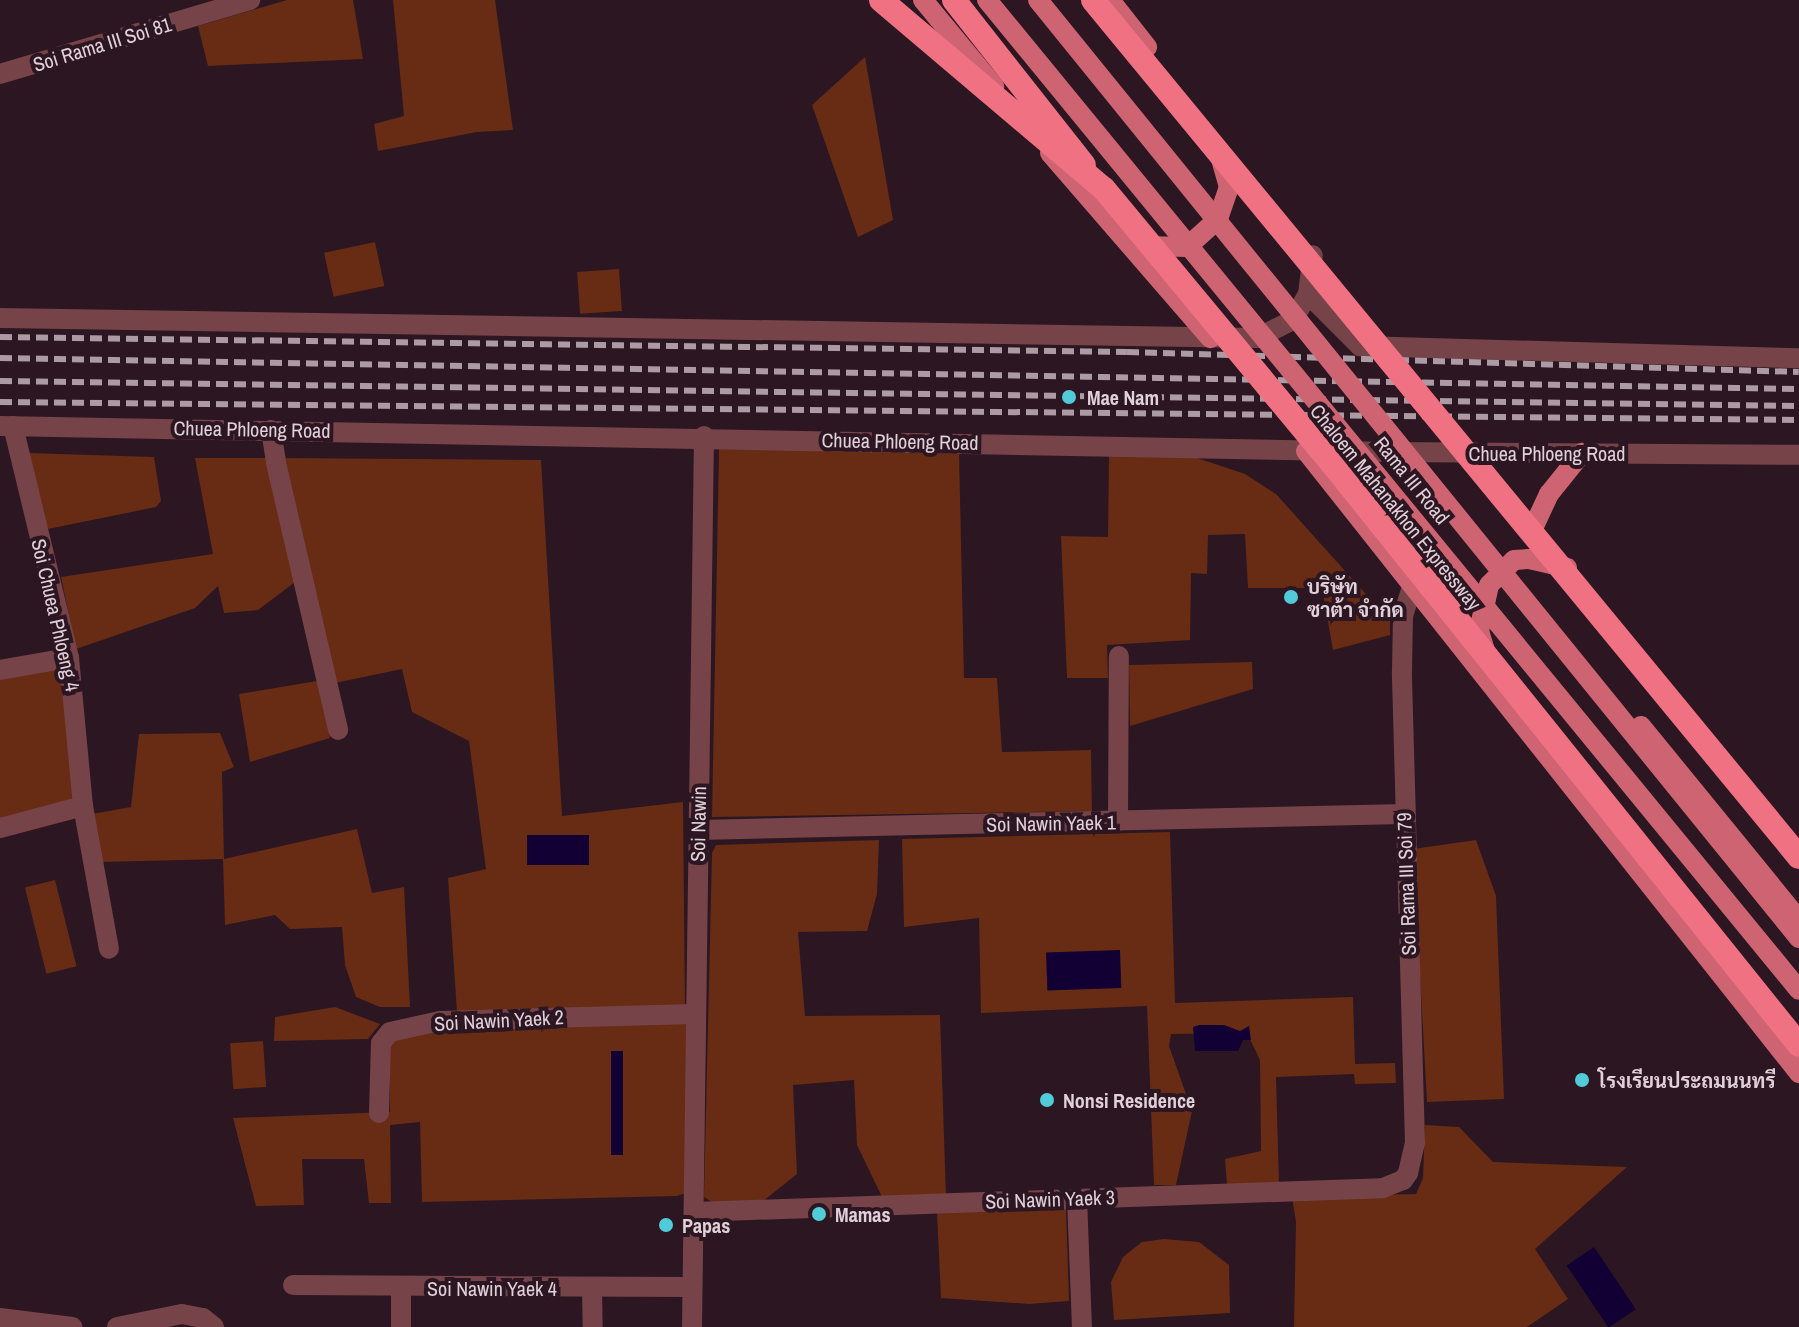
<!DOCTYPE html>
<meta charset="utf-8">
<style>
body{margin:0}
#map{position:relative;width:1799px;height:1327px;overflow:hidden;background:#2b1622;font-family:"Archivo Narrow",Sarabun,sans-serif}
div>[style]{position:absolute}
.green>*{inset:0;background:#672c13;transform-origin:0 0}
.water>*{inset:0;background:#120034;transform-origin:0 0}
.minor>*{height:20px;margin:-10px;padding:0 10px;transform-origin:10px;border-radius:10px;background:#764348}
.major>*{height:20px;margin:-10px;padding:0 10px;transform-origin:10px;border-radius:10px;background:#ce6471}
.highway>*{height:24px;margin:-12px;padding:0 12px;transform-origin:12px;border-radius:12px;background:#f07181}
.rail>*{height:6px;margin-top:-3px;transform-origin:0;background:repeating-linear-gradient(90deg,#ad9ba4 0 12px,transparent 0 18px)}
.major-bridge>*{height:20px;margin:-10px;padding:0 10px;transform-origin:10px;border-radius:10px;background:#ce6471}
.highway-bridge>*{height:24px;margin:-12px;padding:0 12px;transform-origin:12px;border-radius:12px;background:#f07181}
.dots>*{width:22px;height:22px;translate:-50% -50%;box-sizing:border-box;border:4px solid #2b1622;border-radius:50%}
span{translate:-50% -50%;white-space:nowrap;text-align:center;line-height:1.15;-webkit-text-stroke:8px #2b1622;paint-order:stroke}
.street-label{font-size:20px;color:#e0d0d8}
.poi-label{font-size:20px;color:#e0d0d8;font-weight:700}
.left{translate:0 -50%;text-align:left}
</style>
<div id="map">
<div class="green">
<div style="clip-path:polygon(287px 0,353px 0,363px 59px,208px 66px,198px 26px)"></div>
<div style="clip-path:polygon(393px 0,495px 0,513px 130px,477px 132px,378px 151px,374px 124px,404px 116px)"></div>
<div style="clip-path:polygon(865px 57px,893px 220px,858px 237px,812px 105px)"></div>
<div style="left:375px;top:242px;width:45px;height:52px;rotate:78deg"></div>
<div style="left:619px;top:269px;width:42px;height:42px;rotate:86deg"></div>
<div style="clip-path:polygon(719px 449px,959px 452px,964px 678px,997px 678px,1002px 752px,1091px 750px,1092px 811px,712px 817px)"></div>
<div style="clip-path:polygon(28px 453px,154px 457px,161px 501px,156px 507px,48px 529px)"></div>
<div style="clip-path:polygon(1109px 454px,1188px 455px,1245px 474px,1276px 494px,1390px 621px,1390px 635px,1333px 650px,1322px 588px,1248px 588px,1245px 534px,1208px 535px,1207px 574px,1191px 573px,1190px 640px,1107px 645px,1108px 678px,1067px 678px,1061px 536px,1108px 537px)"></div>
<div style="clip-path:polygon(195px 458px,266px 458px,295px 582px,258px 610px,224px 613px,218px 586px,195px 608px,76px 649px,61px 577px,213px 554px)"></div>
<div style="clip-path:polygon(281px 458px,541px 460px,562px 816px,683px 802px,685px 1008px,457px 1012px,448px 878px,486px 869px,469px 741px,412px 712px,402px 669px,335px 683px)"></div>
<div style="clip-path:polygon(1252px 662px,1253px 689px,1130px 726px,1129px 665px)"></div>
<div style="clip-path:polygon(64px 666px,77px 795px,65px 803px,0 820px,0 677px)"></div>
<div style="clip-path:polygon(317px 681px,330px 738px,250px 762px,239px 694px)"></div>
<div style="clip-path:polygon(220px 733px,234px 767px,222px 772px,224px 859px,357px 829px,372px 893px,404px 887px,410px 1007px,380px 1007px,356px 997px,345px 965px,342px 927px,290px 929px,275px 915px,225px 925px,223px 859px,101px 862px,92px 814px,131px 807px,139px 734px)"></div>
<div style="clip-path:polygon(1170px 832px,1175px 1003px,1353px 997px,1355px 1064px,1395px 1063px,1396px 1083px,1355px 1084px,1354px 1074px,1276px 1077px,1279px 1184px,1227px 1185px,1225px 1159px,1261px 1151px,1260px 1060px,1247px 1033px,1171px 1034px,1169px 1046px,1192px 1111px,1176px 1185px,1154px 1185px,1147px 1006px,981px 1013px,979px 918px,904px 927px,902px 839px)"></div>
<div style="clip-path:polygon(879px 840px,877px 894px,867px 931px,798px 932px,805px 1016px,940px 1015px,946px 1197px,883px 1199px,857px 1145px,854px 1080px,793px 1085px,797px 1174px,762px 1202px,715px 1204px,704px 1197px,712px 853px,716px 845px)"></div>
<div style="clip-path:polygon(1476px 840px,1496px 896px,1504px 1099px,1427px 1102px,1413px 849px)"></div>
<div style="left:55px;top:880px;width:89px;height:31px;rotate:76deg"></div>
<div style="clip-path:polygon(335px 1007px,380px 1024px,368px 1039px,274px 1041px,275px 1017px)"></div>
<div style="clip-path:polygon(688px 1020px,688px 1192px,677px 1196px,422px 1202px,420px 1122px,390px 1125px,391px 1203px,369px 1203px,364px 1159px,302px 1159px,304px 1205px,256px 1206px,233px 1118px,390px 1112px,390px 1043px,395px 1037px,454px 1030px)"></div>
<div style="left:263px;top:1041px;width:46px;height:33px;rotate:86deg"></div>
<div style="clip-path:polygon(1425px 1125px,1459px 1127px,1493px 1162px,1627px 1167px,1535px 1249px,1568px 1299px,1527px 1327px,1294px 1327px,1296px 1222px,1292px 1197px,1416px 1194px,1423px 1178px)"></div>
<div style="clip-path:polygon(1066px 1208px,1069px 1301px,1029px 1304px,941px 1298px,937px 1213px)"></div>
<div style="clip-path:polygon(1164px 1239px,1199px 1242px,1229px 1265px,1230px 1313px,1114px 1320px,1111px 1282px,1123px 1257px,1142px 1242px)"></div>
</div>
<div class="water">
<div style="left:589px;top:835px;width:30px;height:62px;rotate:90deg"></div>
<div style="left:1120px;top:950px;width:38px;height:74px;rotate:88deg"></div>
<div style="clip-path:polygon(1199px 1025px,1224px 1025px,1240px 1031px,1249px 1026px,1251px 1040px,1243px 1040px,1238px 1051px,1195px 1051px,1193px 1027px)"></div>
<div style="left:611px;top:1051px;width:12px;height:104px"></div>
<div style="left:1594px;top:1247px;width:75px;height:33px;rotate:56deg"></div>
</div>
<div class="minor">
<div style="left:0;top:74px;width:261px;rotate:-16.5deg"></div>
<div style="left:1308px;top:294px;width:74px;rotate:45deg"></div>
<div style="left:1360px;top:346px;width:439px;rotate:1.6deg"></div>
<div style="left:0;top:318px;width:1257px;rotate:0.91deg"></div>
<div style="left:1257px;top:338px;width:40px;rotate:-26.6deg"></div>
<div style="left:1293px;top:320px;width:30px;rotate:-60deg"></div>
<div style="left:1308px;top:294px;width:39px;rotate:-83deg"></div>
<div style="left:0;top:426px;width:1392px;rotate:1.07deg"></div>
<div style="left:1392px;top:452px;width:407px;rotate:0.4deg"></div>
<div style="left:13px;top:426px;width:239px;rotate:76.4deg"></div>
<div style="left:69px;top:658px;width:149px;rotate:84.6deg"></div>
<div style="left:83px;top:806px;width:145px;rotate:79.7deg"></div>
<div style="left:271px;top:430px;width:33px;rotate:81deg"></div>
<div style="left:276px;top:463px;width:274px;rotate:76.9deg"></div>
<div style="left:0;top:670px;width:70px;rotate:-9.9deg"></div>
<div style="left:1118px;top:821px;width:165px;rotate:-89.7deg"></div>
<div style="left:0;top:828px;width:86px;rotate:-14.8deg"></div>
<div style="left:698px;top:830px;width:706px;rotate:-1.3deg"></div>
<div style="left:379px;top:1113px;width:70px;rotate:-88.4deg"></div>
<div style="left:381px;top:1043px;width:14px;rotate:-51deg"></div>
<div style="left:390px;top:1032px;width:51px;rotate:-12.4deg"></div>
<div style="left:440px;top:1021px;width:254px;rotate:-1.6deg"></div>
<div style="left:1077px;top:1198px;width:129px;rotate:87.8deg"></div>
<div style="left:695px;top:1212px;width:665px;rotate:-1.98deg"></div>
<div style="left:1360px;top:1189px;width:23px;rotate:-2deg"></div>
<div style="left:1383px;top:1188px;width:22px;rotate:-22deg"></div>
<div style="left:1403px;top:1180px;width:9px;rotate:-54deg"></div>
<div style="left:1408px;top:1173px;width:31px;rotate:-77deg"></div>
<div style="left:1415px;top:1143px;width:472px;rotate:-91.6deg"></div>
<div style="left:1402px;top:671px;width:55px;rotate:-89deg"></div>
<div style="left:1403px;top:616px;width:30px;rotate:-73deg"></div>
<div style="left:293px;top:1285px;width:399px;rotate:0.3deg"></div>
<div style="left:401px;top:1288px;width:39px;rotate:90deg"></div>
<div style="left:592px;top:1288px;width:39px;rotate:89deg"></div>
<div style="left:0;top:1318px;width:73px;rotate:7.1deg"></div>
<div style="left:117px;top:1327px;width:66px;rotate:-11.3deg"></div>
<div style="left:182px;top:1314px;width:21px;rotate:11deg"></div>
<div style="left:203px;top:1318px;width:14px;rotate:39deg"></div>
<div style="left:692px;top:1327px;width:891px;rotate:-89.23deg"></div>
</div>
<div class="major">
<div style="left:923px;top:0;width:112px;rotate:50.5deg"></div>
<div style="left:1110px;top:0;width:60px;rotate:51.8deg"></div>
<div style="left:1050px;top:153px;width:245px;rotate:49.1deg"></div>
<div style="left:1144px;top:246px;width:43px;rotate:1.3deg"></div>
<div style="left:1187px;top:247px;width:42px;rotate:-42.1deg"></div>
<div style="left:1218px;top:219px;width:34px;rotate:-71deg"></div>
<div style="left:1229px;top:187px;width:33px;rotate:-106deg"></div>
<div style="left:1306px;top:451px;width:794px;rotate:51.6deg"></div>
<div style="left:1535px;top:524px;width:33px;rotate:-65deg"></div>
<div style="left:1549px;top:494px;width:53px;rotate:-51.2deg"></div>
<div style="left:1486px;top:654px;width:24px;rotate:-107deg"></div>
<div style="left:1479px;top:631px;width:47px;rotate:-77.7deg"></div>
<div style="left:1489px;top:585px;width:35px;rotate:-45deg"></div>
<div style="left:1514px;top:560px;width:15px;rotate:-4deg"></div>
<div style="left:1529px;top:559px;width:39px;rotate:13deg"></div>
<div style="left:1641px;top:726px;width:250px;rotate:50.8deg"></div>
</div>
<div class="highway">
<div style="left:954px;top:0;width:210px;rotate:51.8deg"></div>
</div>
<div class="rail">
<div style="left:0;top:337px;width:1127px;rotate:0.76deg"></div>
<div style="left:1127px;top:352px;width:672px;rotate:1.7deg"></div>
<div style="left:0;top:358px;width:1799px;rotate:0.99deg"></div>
<div style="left:0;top:381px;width:1799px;rotate:0.8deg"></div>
<div style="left:0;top:402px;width:1799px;rotate:0.57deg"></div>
</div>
<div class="major-bridge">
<div style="left:987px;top:0;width:1280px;rotate:50.64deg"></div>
<div style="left:1038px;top:0;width:1208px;rotate:50.95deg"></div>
</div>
<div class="highway-bridge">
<div style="left:881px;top:0;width:292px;rotate:40.3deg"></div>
<div style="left:1104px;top:189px;width:379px;rotate:50.3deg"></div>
<div style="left:1346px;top:481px;width:723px;rotate:51.23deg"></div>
<div style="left:1093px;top:0;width:1110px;rotate:50.52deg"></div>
</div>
<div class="dots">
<div style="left:1069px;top:397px;background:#52cbd9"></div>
<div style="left:1291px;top:597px;background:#52cbd9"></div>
<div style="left:1582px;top:1080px;background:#52cbd9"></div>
<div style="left:1047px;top:1100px;background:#52cbd9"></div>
<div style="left:819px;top:1214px;background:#52cbd9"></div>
<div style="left:666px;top:1225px;background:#52cbd9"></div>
</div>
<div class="street-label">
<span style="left:102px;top:44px;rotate:-17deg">Soi Rama III Soi 81</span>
<span style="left:252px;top:429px;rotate:1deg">Chuea Phloeng Road</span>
<span style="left:900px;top:441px;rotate:1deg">Chuea Phloeng Road</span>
<span style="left:1547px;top:453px">Chuea Phloeng Road</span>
<span style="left:1412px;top:480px;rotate:51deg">Rama III Road</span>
<span style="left:1396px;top:507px;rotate:51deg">Chaloem Mahanakhon Expressway</span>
<span style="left:56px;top:615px;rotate:77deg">Soi Chuea Phloeng 4</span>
<span style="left:1051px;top:823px;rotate:-1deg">Soi Nawin Yaek 1</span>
<span style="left:698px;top:824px;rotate:-89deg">Soi Nawin</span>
<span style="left:1406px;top:884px;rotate:-92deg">Soi Rama III Soi 79</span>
<span style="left:499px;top:1020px;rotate:-3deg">Soi Nawin Yaek 2</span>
<span style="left:1050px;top:1199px;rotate:-2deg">Soi Nawin Yaek 3</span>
<span style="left:492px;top:1288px">Soi Nawin Yaek 4</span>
</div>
<div class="poi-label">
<span class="left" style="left:1087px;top:397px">Mae Nam</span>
<span class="left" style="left:1307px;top:598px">บริษัท<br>ซาต้า จำกัด</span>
<span class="left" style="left:1598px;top:1080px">โรงเรียนประถมนนทรี</span>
<span class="left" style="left:1063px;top:1100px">Nonsi Residence</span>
<span class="left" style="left:835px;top:1214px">Mamas</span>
<span class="left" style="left:682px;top:1225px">Papas</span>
</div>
</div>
